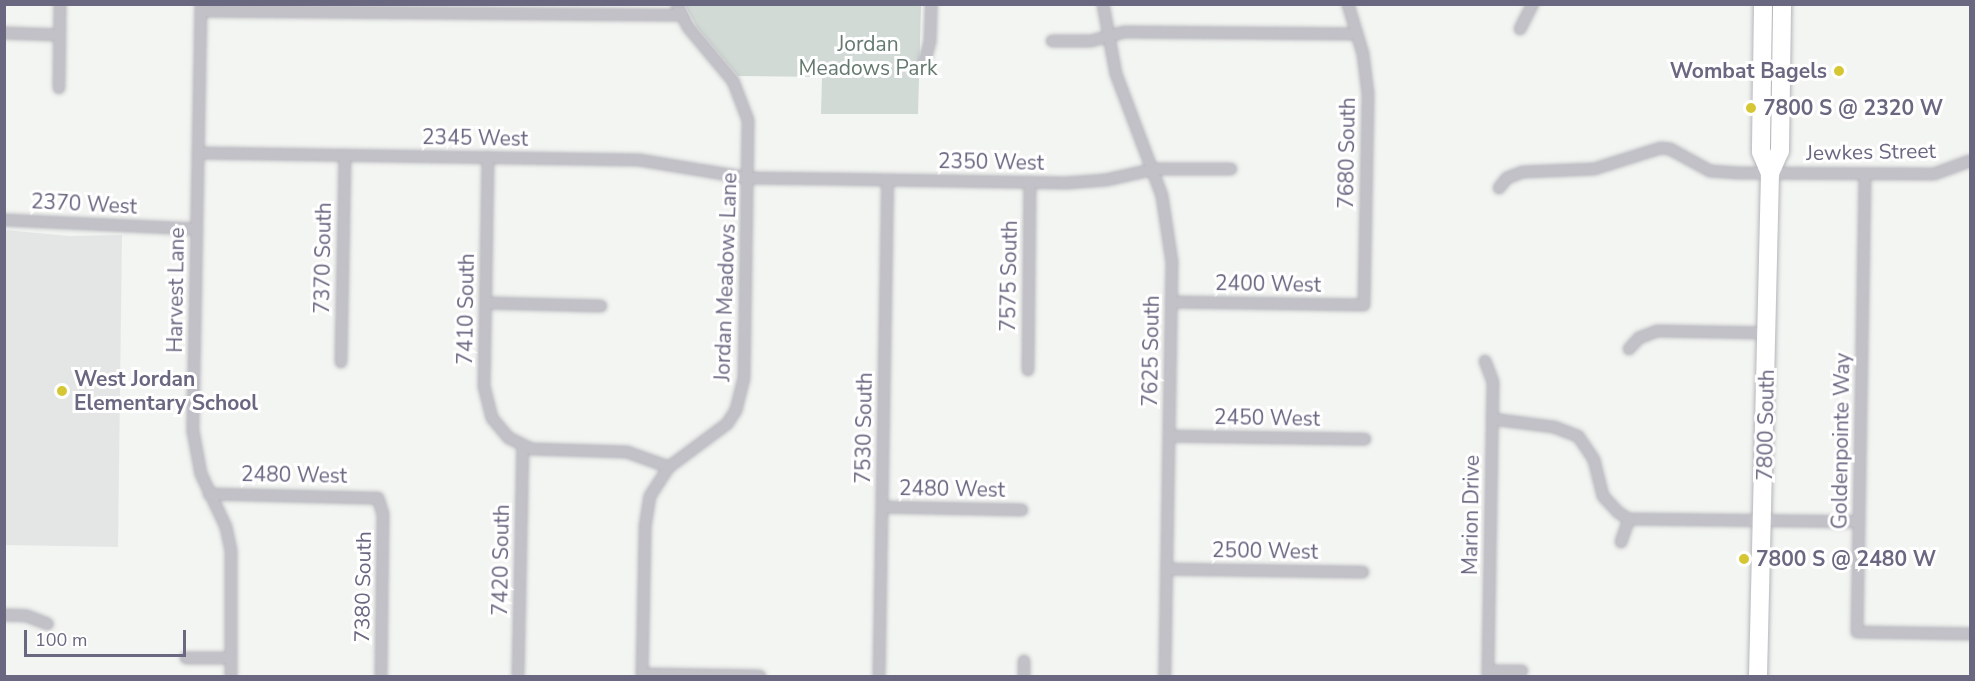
<!DOCTYPE html>
<style>
body{margin:0}
#map{position:relative;width:1975px;height:681px;overflow:hidden;background:#f3f5f2;font-family:"Nunito Sans",sans-serif}
div>[style]{position:absolute}
.built>*{inset:0;background:#e4e6e6}
.green>*{inset:0;background:#d2dad5}
.roads{filter:drop-shadow(0 0 2px #b5b5bb) drop-shadow(0 0 2px #b5b5bb)}
.minor>*{height:10px;margin:-5px;padding:0 5px;transform-origin:5px;border-radius:5px;background:#c2c1c8}
.primary>*{height:18px;margin:-9px;padding:0 9px;transform-origin:9px;border-radius:9px;background:#fff}
.dots>*{width:16px;height:16px;translate:-50% -50%;box-sizing:border-box;border:3px solid #fff;border-radius:50%}
span{translate:-50% -50%;white-space:nowrap;text-align:center;line-height:1.15;-webkit-text-stroke:6px #fff;paint-order:stroke}
.park-label{font-size:21px;color:#65796e}
.poi-label{font-size:21px;color:#6a6781;font-weight:700}
.right{translate:-100% -50%;text-align:right}
.left{translate:0 -50%;text-align:left}
.street-label{font-size:21px;color:#6a6781}
.frame{position:absolute;inset:0;border:6px solid #6a6781;pointer-events:none}
.scale{position:absolute;left:24px;top:630px;width:162px;height:27px;box-sizing:border-box;border:3px solid #6a6781;border-top:0;padding-left:8px;font-size:18px;line-height:21px;white-space:nowrap;color:#6a6781;-webkit-text-stroke:4px #fff;paint-order:stroke}
</style>
<div id="map">
<div class="built">
<div style="clip-path:polygon(5px 230px,69px 236px,122px 235px,118px 547px,5px 545px)"></div>
</div>
<div class="green">
<div style="clip-path:polygon(685px 5px,921px 5px,918px 114px,821px 114px,822px 77px,738px 76px,697px 27px)"></div>
</div>
<div class="roads">
<div class="minor">
<div style="left:201px;top:4px;width:427px;rotate:91.1deg"></div>
<div style="left:193px;top:431px;width:44px;rotate:79.5deg"></div>
<div style="left:201px;top:474px;width:59px;rotate:64.7deg"></div>
<div style="left:226px;top:527px;width:25px;rotate:78deg"></div>
<div style="left:231px;top:551px;width:125px;rotate:90deg"></div>
<div style="left:1103px;top:4px;width:71px;rotate:79.5deg"></div>
<div style="left:1116px;top:74px;width:130px;rotate:69.3deg"></div>
<div style="left:1162px;top:196px;width:67px;rotate:81.4deg"></div>
<div style="left:1172px;top:262px;width:414px;rotate:91deg"></div>
<div style="left:201px;top:11px;width:480px;rotate:0.5deg"></div>
<div style="left:1520px;top:29px;width:28px;rotate:-63deg"></div>
<div style="left:4px;top:33px;width:55px;rotate:2.1deg"></div>
<div style="left:1052px;top:41px;width:39px"></div>
<div style="left:1091px;top:41px;width:34px;rotate:-15deg"></div>
<div style="left:1124px;top:32px;width:233px;rotate:0.5deg"></div>
<div style="left:924px;top:64px;width:23px;rotate:-75deg"></div>
<div style="left:930px;top:42px;width:38px;rotate:-88deg"></div>
<div style="left:59px;top:88px;width:84px;rotate:-89.3deg"></div>
<div style="left:198px;top:153px;width:441px;rotate:0.9deg"></div>
<div style="left:639px;top:160px;width:110px;rotate:9.4deg"></div>
<div style="left:748px;top:178px;width:83px;rotate:0.7deg"></div>
<div style="left:831px;top:179px;width:235px;rotate:1deg"></div>
<div style="left:1066px;top:183px;width:40px;rotate:-4.3deg"></div>
<div style="left:1106px;top:180px;width:50px;rotate:-12.7deg"></div>
<div style="left:1155px;top:169px;width:76px"></div>
<div style="left:488px;top:157px;width:229px;rotate:91deg"></div>
<div style="left:484px;top:386px;width:33px;rotate:76deg"></div>
<div style="left:492px;top:418px;width:26px;rotate:50deg"></div>
<div style="left:509px;top:438px;width:25px;rotate:26deg"></div>
<div style="left:532px;top:449px;width:95px;rotate:1.8deg"></div>
<div style="left:627px;top:452px;width:45px;rotate:19.7deg"></div>
<div style="left:1865px;top:174px;width:458px;rotate:91deg"></div>
<div style="left:1857px;top:632px;width:113px;rotate:1deg"></div>
<div style="left:1499px;top:188px;width:13px;rotate:-51deg"></div>
<div style="left:1507px;top:178px;width:17px;rotate:-21deg"></div>
<div style="left:1523px;top:172px;width:71px;rotate:-2.4deg"></div>
<div style="left:1594px;top:169px;width:70px;rotate:-17.4deg"></div>
<div style="left:1661px;top:148px;width:9px;rotate:6deg"></div>
<div style="left:1670px;top:149px;width:46px;rotate:28.8deg"></div>
<div style="left:1710px;top:171px;width:28px;rotate:4deg"></div>
<div style="left:1738px;top:173px;width:196px;rotate:0.3deg"></div>
<div style="left:1934px;top:174px;width:38px;rotate:-20deg"></div>
<div style="left:4px;top:220px;width:193px;rotate:2.7deg"></div>
<div style="left:1171px;top:302px;width:193px;rotate:0.9deg"></div>
<div style="left:1364px;top:305px;width:211px;rotate:-88.9deg"></div>
<div style="left:1368px;top:94px;width:40px;rotate:-97.1deg"></div>
<div style="left:1363px;top:54px;width:52px;rotate:-106.7deg"></div>
<div style="left:486px;top:303px;width:115px;rotate:1.5deg"></div>
<div style="left:1629px;top:349px;width:15px;rotate:-48deg"></div>
<div style="left:1639px;top:338px;width:19px;rotate:-21deg"></div>
<div style="left:1657px;top:331px;width:110px;rotate:1deg"></div>
<div style="left:1485px;top:361px;width:22px;rotate:69deg"></div>
<div style="left:1493px;top:382px;width:294px;rotate:91deg"></div>
<div style="left:341px;top:362px;width:207px;rotate:-88.9deg"></div>
<div style="left:1028px;top:370px;width:188px;rotate:-89.4deg"></div>
<div style="left:1492px;top:419px;width:63px;rotate:7.4deg"></div>
<div style="left:1554px;top:427px;width:26px;rotate:21deg"></div>
<div style="left:1578px;top:436px;width:29px;rotate:56deg"></div>
<div style="left:1594px;top:460px;width:37px;rotate:76deg"></div>
<div style="left:1603px;top:496px;width:23px;rotate:47deg"></div>
<div style="left:1619px;top:513px;width:12px;rotate:31deg"></div>
<div style="left:1629px;top:519px;width:230px;rotate:0.7deg"></div>
<div style="left:1169px;top:436px;width:196px;rotate:0.9deg"></div>
<div style="left:209px;top:494px;width:169px;rotate:1.4deg"></div>
<div style="left:378px;top:498px;width:17px;rotate:73deg"></div>
<div style="left:383px;top:514px;width:162px;rotate:90.7deg"></div>
<div style="left:882px;top:507px;width:140px;rotate:1.2deg"></div>
<div style="left:1621px;top:542px;width:24px;rotate:-71deg"></div>
<div style="left:1167px;top:569px;width:196px;rotate:0.9deg"></div>
<div style="left:4px;top:615px;width:23px;rotate:2deg"></div>
<div style="left:27px;top:616px;width:22px;rotate:21deg"></div>
<div style="left:186px;top:658px;width:45px"></div>
<div style="left:1488px;top:671px;width:34px"></div>
<div style="left:642px;top:674px;width:118px;rotate:1deg"></div>
<div style="left:518px;top:676px;width:231px;rotate:-88.8deg"></div>
<div style="left:642px;top:676px;width:149px;rotate:-88.8deg"></div>
<div style="left:645px;top:527px;width:31px;rotate:-81deg"></div>
<div style="left:650px;top:496px;width:35px;rotate:-57deg"></div>
<div style="left:669px;top:467px;width:72px;rotate:-36.6deg"></div>
<div style="left:727px;top:424px;width:17px;rotate:-57deg"></div>
<div style="left:736px;top:410px;width:32px;rotate:-76deg"></div>
<div style="left:744px;top:379px;width:259px;rotate:-89.1deg"></div>
<div style="left:748px;top:120px;width:42px;rotate:-111deg"></div>
<div style="left:733px;top:81px;width:70px;rotate:-129.8deg"></div>
<div style="left:688px;top:27px;width:25px;rotate:-116deg"></div>
<div style="left:879px;top:676px;width:496px;rotate:-89deg"></div>
<div style="left:1024px;top:676px;width:15px;rotate:-90deg"></div>
</div>
<div class="primary">
<div style="left:1763px;top:4px;width:148px;rotate:90.8deg"></div>
<div style="left:1761px;top:152px;width:23px;rotate:67deg"></div>
<div style="left:1758px;top:676px;width:503px;rotate:-88.63deg"></div>
<div style="left:1770px;top:173px;width:24px;rotate:-66deg"></div>
<div style="left:1780px;top:151px;width:147px;rotate:-89.2deg"></div>
</div>
</div>
<div class="dots">
<div style="left:1839px;top:71px;background:#d5c733"></div>
<div style="left:1751px;top:108px;background:#d5c733"></div>
<div style="left:62px;top:391px;background:#d5c733"></div>
<div style="left:1744px;top:559px;background:#d5c733"></div>
</div>
<div class="park-label">
<span style="left:868px;top:56px">Jordan<br>Meadows Park</span>
</div>
<div class="poi-label">
<span class="right" style="left:1827px;top:71px">Wombat Bagels</span>
<span class="left" style="left:1763px;top:108px">7800 S @ 2320 W</span>
<span class="left" style="left:74px;top:391px">West Jordan<br>Elementary School</span>
<span class="left" style="left:1756px;top:559px">7800 S @ 2480 W</span>
</div>
<div class="street-label">
<span style="left:475px;top:138px;rotate:1deg">2345 West</span>
<span style="left:1871px;top:152px;rotate:-1deg">Jewkes Street</span>
<span style="left:1347px;top:153px;rotate:-89deg">7680 South</span>
<span style="left:991px;top:162px;rotate:1deg">2350 West</span>
<span style="left:84px;top:204px;rotate:3deg">2370 West</span>
<span style="left:323px;top:258px;rotate:-89deg">7370 South</span>
<span style="left:1009px;top:276px;rotate:-89deg">7575 South</span>
<span style="left:726px;top:277px;rotate:-88deg">Jordan Meadows Lane</span>
<span style="left:1268px;top:284px;rotate:1deg">2400 West</span>
<span style="left:176px;top:290px;rotate:-89deg">Harvest Lane</span>
<span style="left:466px;top:309px;rotate:-89deg">7410 South</span>
<span style="left:1151px;top:351px;rotate:-89deg">7625 South</span>
<span style="left:1267px;top:418px;rotate:1deg">2450 West</span>
<span style="left:1766px;top:425px;rotate:-89deg">7800 South</span>
<span style="left:864px;top:428px;rotate:-89deg">7530 South</span>
<span style="left:1841px;top:441px;rotate:-89deg">Goldenpointe Way</span>
<span style="left:294px;top:475px;rotate:1deg">2480 West</span>
<span style="left:952px;top:489px;rotate:1deg">2480 West</span>
<span style="left:1471px;top:515px;rotate:-89deg">Marion Drive</span>
<span style="left:1265px;top:551px;rotate:1deg">2500 West</span>
<span style="left:501px;top:560px;rotate:-89deg">7420 South</span>
<span style="left:363px;top:587px;rotate:-89deg">7380 South</span>
</div>
<div class="frame"></div>
<div class="scale">100 m</div>
</div>
